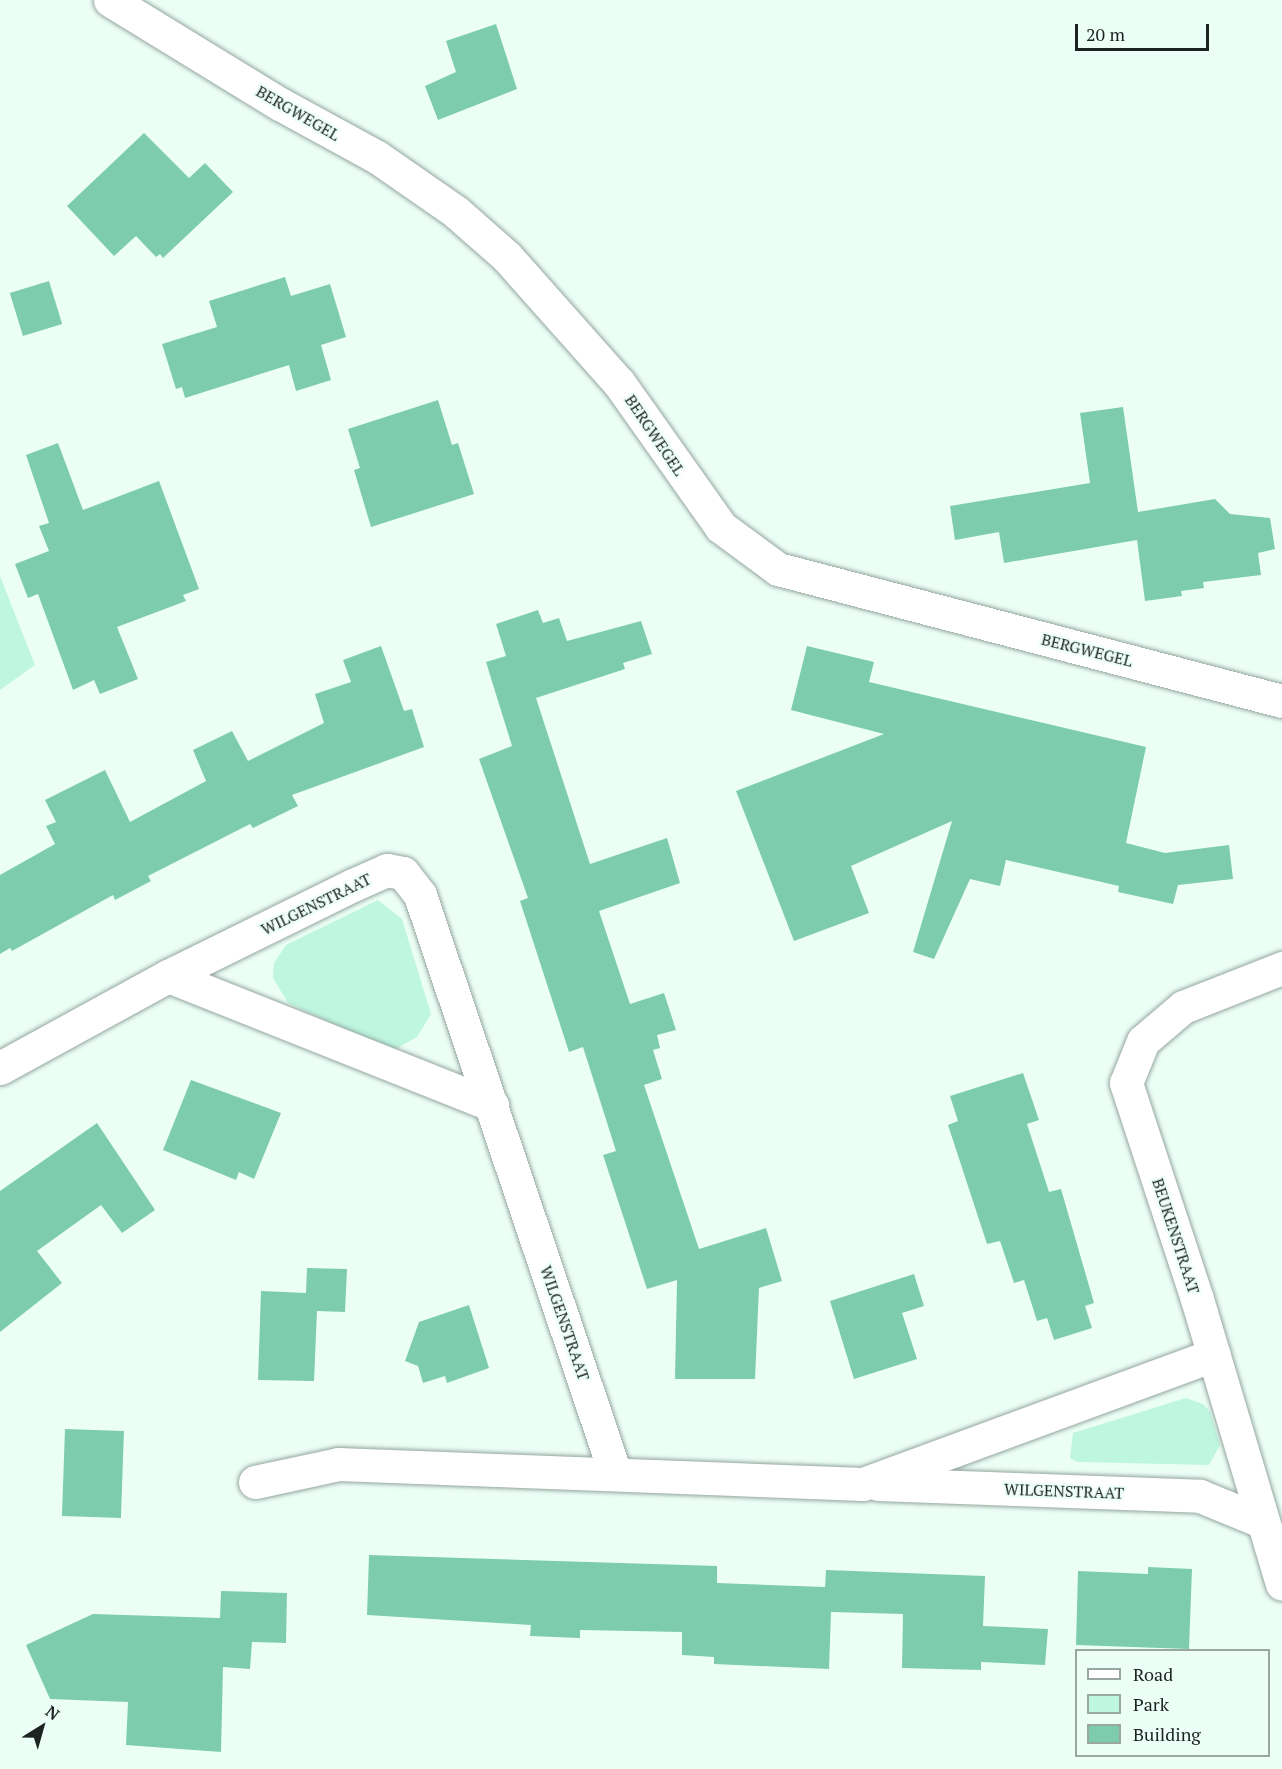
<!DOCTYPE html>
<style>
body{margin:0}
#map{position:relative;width:1282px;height:1769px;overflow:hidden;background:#ecfff7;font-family:"PT Serif",serif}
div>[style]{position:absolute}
.green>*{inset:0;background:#bef6e1}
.building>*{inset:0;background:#7eccb0;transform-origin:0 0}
.roads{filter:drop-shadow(0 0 2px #95a69f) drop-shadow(0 0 2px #95a69f)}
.minor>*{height:33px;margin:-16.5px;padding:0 16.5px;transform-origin:16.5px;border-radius:16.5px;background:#fff}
span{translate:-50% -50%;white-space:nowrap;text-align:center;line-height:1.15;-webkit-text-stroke:4.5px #ecfff7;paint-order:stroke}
.street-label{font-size:16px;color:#1d2321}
.legend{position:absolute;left:1075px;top:1649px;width:195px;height:108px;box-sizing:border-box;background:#ecfff7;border:2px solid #99a7a1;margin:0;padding:8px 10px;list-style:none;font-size:18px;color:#1d2321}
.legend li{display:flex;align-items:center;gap:12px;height:30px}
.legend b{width:30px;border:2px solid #99a7a1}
.north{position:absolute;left:12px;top:1697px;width:60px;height:60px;-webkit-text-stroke:4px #ecfff7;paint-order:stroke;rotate:37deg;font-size:16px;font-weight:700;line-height:24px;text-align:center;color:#1d2321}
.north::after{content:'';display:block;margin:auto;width:21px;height:27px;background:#1d2321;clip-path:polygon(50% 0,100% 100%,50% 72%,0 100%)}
.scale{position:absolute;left:1075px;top:24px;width:134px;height:27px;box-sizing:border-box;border:3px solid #1d2321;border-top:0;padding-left:8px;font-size:18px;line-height:21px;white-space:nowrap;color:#1d2321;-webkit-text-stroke:4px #ecfff7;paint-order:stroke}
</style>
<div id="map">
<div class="green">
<div style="clip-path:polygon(0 576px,35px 665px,0 690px)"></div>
<div style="clip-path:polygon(378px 900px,402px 919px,431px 1014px,417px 1037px,392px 1051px,288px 1003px,273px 978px,274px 963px,286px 945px)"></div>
<div style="clip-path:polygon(1186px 1398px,1203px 1404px,1210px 1412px,1220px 1445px,1209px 1465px,1078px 1462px,1070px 1458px,1073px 1433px)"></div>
</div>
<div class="building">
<div style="clip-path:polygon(496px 24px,517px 89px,438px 120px,425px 86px,456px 72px,446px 41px)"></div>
<div style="clip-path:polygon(144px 133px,189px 178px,205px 163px,233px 192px,163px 258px,160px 254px,156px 257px,136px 236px,114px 256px,67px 206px)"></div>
<div style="clip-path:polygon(285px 277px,291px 296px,330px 284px,346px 337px,321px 345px,331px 380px,296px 391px,289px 365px,185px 398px,182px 387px,176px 389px,162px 344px,217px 327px,209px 301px)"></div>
<div style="left:49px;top:281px;width:45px;height:41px;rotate:73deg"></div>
<div style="clip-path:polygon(438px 400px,452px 445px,458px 443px,474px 494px,371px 527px,354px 470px,360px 468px,348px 429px)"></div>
<div style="clip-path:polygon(1123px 407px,1138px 512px,1215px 499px,1230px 514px,1270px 518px,1275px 549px,1258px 553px,1261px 575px,1203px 582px,1204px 588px,1181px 591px,1182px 596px,1145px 601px,1137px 540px,1004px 563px,999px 532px,955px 540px,950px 506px,1090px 483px,1080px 413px)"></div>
<div style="clip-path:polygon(58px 443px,83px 510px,159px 481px,199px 589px,183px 595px,186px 601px,117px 627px,138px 679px,100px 694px,94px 680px,73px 690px,38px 594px,28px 598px,15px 564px,49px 551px,39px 526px,49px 523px,26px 455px)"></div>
<div style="clip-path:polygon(538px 610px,543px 623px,559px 618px,567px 641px,641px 621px,652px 654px,623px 663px,625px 669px,536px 698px,590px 864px,667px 838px,680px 883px,599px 911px,630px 1004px,664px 993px,676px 1030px,657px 1035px,660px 1048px,653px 1050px,662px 1079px,644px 1085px,699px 1249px,766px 1228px,782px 1281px,759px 1288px,755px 1379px,675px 1379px,677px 1280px,647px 1289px,603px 1155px,616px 1151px,583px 1047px,569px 1052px,520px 901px,528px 898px,479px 759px,512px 746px,486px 662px,506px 656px,496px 624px)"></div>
<div style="clip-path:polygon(381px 646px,404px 711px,412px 709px,424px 747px,292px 795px,298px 806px,253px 828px,250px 824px,148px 876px,151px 881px,115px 900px,113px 895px,12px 951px,10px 948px,0 954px,0 875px,55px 844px,46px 826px,56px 822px,45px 800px,105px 770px,130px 822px,206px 781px,193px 750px,232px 731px,248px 761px,324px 723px,315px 694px,351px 682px,343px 660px)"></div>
<div style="clip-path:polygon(807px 646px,874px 662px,869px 682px,1146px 747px,1126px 843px,1165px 853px,1229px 845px,1233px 879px,1178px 885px,1173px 904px,1118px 892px,1119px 886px,1006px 860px,1000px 886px,970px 879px,934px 959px,913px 952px,952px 821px,851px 866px,869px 913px,794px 941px,736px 791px,884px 734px,791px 710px)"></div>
<div style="clip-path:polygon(1023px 1073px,1039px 1120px,1027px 1124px,1049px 1192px,1061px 1189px,1094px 1303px,1085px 1306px,1092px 1328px,1054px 1340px,1047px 1318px,1037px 1321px,1024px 1280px,1014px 1283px,1000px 1241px,987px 1244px,948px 1125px,958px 1121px,950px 1096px)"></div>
<div style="clip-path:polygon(191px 1080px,281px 1113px,254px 1179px,239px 1172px,236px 1180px,163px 1150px)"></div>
<div style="clip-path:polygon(97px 1123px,155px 1210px,122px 1233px,101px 1205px,37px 1251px,62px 1283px,0 1332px,0 1191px)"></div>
<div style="clip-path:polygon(307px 1268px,347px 1269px,345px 1312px,317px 1311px,314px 1381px,258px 1380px,261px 1291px,306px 1293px)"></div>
<div style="clip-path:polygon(914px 1274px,924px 1306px,902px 1313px,917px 1359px,854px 1379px,830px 1301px)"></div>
<div style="clip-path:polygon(469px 1305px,489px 1368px,447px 1383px,445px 1376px,423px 1383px,418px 1366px,405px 1361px,419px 1322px)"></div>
<div style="left:65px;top:1429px;width:59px;height:87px;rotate:2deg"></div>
<div style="clip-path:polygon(369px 1555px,717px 1566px,717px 1583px,825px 1587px,826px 1570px,985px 1576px,983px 1626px,1048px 1629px,1045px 1665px,981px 1662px,981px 1670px,902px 1668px,903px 1614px,831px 1612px,829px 1669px,714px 1664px,714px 1657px,682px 1655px,682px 1632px,580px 1630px,580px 1638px,530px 1636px,531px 1625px,367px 1615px)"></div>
<div style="clip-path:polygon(1148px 1567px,1192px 1569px,1189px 1649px,1076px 1645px,1078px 1571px,1148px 1574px)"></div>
<div style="clip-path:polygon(221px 1591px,287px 1593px,286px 1643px,252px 1642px,250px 1669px,223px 1667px,221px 1752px,126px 1745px,128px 1702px,50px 1699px,26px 1645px,93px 1614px,220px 1618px)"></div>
</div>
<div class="roads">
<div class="minor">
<div style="left:110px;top:0;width:199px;rotate:31.5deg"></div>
<div style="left:280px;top:104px;width:111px;rotate:28.7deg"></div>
<div style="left:377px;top:157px;width:96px;rotate:34.8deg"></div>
<div style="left:456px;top:212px;width:68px;rotate:41.4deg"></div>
<div style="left:507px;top:257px;width:169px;rotate:48.4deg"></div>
<div style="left:619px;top:383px;width:176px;rotate:54.7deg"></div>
<div style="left:721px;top:527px;width:71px;rotate:36.4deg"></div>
<div style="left:778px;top:569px;width:521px;rotate:14.68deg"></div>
<div style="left:1282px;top:968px;width:106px;rotate:158.5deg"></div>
<div style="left:1183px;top:1007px;width:52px;rotate:139.6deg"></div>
<div style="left:1143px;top:1041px;width:45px;rotate:112deg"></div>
<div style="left:1126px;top:1083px;width:227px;rotate:71.8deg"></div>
<div style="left:1197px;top:1299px;width:297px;rotate:73.4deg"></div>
<div style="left:168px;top:976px;width:349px;rotate:21.7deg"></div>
<div style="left:0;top:1068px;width:192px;rotate:-28.7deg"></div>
<div style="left:168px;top:976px;width:206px;rotate:-26.2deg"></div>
<div style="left:353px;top:885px;width:37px;rotate:-24deg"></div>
<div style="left:387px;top:870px;width:16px;rotate:11deg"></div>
<div style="left:403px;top:873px;width:28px;rotate:52deg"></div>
<div style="left:420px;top:895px;width:610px;rotate:71.36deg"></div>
<div style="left:255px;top:1482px;width:85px;rotate:-12.2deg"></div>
<div style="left:338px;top:1464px;width:525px;rotate:2.18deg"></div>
<div style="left:863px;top:1484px;width:374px;rotate:-20.2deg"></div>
<div style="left:878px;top:1484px;width:322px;rotate:2.1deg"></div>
<div style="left:1200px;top:1496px;width:66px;rotate:22.3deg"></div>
</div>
</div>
<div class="street-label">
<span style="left:298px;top:113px;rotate:30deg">BERGWEGEL</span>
<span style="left:655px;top:435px;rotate:56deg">BERGWEGEL</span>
<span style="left:1087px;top:650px;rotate:14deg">BERGWEGEL</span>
<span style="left:316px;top:904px;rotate:-26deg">WILGENSTRAAT</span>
<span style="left:1176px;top:1236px;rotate:72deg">BEUKENSTRAAT</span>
<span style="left:565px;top:1323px;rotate:71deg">WILGENSTRAAT</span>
<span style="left:1064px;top:1491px;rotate:2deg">WILGENSTRAAT</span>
</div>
<ul class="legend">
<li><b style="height:8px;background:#fff"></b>Road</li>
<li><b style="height:16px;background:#bef6e1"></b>Park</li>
<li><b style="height:16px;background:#7eccb0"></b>Building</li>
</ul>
<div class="north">N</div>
<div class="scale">20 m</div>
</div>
